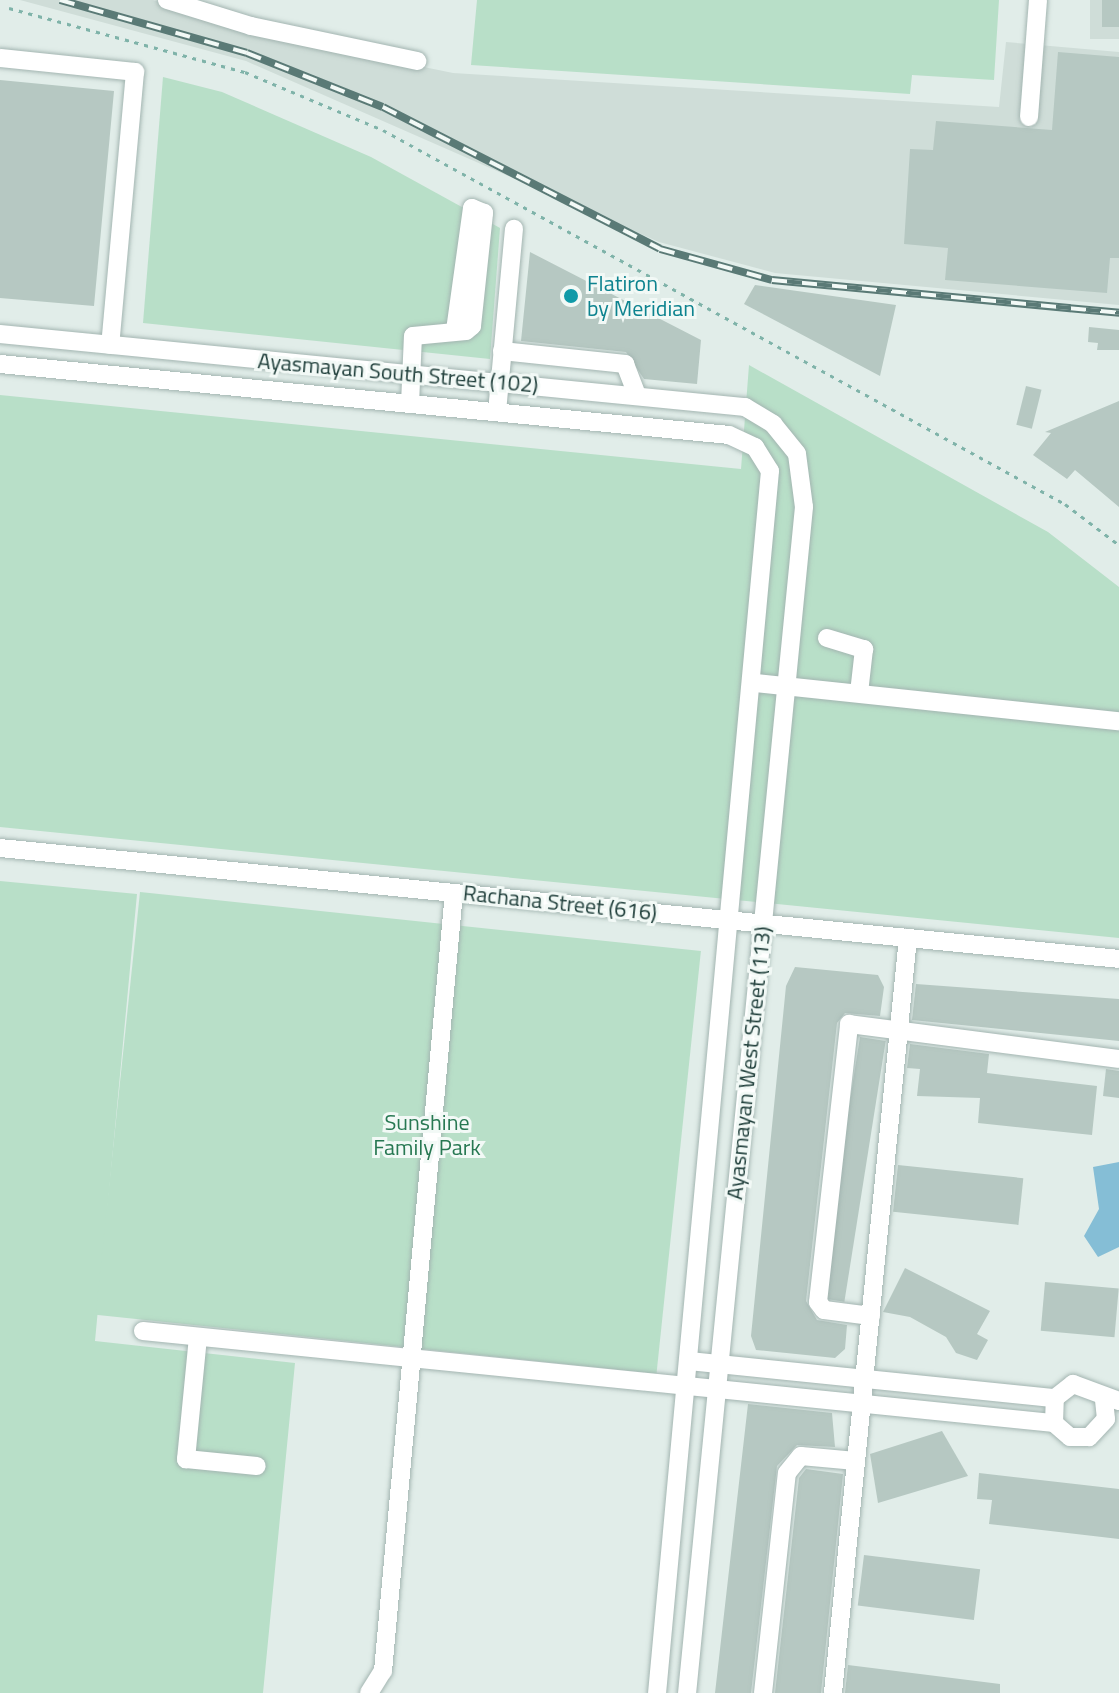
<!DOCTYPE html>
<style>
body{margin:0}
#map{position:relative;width:1119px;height:1693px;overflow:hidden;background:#e1ede9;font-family:"Titillium Web",sans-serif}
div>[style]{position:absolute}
.built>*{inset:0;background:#cfddd8;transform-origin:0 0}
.green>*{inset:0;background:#b8dfc8;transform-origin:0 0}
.water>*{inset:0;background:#85bed6}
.building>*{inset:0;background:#b6c8c2;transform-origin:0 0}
.path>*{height:3px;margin-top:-1.5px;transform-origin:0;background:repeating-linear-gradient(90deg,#7fb3a9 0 4px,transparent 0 10px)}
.roads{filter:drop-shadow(0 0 2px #a3b5b1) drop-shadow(0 0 2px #a3b5b1)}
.minor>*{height:18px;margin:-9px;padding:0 9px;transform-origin:9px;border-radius:9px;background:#fff}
.rail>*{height:8px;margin-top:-4px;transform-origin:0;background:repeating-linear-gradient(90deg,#f2f9f6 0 15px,#5a7a76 0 30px);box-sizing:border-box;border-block:2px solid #5a7a76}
.dots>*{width:22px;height:22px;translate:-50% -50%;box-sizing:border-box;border:4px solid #f2f9f6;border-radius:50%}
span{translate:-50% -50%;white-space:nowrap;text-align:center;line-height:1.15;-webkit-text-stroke:6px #f2f9f6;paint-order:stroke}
.culture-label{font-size:22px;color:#0d838f}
.left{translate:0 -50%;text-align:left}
.street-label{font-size:22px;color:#203f3b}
.park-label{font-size:22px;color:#277852}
</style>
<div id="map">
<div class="built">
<div style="clip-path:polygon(20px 0,153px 0,254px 32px,453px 73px,999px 107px,1006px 42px,1119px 52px,1119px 305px,775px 273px,659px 242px,246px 61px)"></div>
<div style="left:1090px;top:0;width:29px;height:39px"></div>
</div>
<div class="green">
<div style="clip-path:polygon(477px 0,999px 0,994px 80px,912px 75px,910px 94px,471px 65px)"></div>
<div style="clip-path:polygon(163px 77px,222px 92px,371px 157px,500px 228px,490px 359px,143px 323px)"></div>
<div style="clip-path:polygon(749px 365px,1048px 532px,1119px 587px,1119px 938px,0 827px,0 395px,741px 469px)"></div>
<div style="clip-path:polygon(0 881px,137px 894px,95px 1341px,295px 1363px,263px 1693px,0 1693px)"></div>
<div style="left:140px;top:892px;width:564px;height:425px;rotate:6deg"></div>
</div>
<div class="water">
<div style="clip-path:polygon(1119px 1162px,1119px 1247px,1098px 1257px,1084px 1236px,1099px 1209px,1093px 1167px)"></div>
</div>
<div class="building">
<div style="left:1102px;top:0;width:17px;height:27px"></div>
<div style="clip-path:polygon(1058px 52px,1119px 57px,1119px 258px,1110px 258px,1107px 293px,945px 280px,948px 248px,904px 244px,910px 149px,933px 150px,936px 121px,1052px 130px)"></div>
<div style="clip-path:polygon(0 80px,114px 91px,94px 306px,0 298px)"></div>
<div style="clip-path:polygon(530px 252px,701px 340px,697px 384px,644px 379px,626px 352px,521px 341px)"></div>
<div style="clip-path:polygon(755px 285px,896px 305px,880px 376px,744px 304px)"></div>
<div style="clip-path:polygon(1089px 327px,1119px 330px,1119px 350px,1097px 350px,1098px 343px,1088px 342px)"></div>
<div style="left:1026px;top:386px;width:16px;height:40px;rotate:14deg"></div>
<div style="clip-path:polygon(1119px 401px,1119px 507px,1075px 470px,1067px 479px,1033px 455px,1051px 433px,1045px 432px)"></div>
<div style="clip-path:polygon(795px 967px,878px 975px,884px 987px,880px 1016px,845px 1013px,837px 1023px,806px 1301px,817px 1320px,847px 1325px,845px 1349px,835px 1358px,756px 1350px,751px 1336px,786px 986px)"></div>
<div style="clip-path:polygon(916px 984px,1119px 999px,1119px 1041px,912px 1020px)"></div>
<div style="left:860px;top:1037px;width:26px;height:264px;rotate:9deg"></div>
<div style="clip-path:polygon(910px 1044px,989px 1054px,987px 1073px,1097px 1086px,1092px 1135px,978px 1123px,980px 1098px,917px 1096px,920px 1069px,907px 1068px)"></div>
<div style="clip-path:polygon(1106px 1069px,1119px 1071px,1119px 1098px,1103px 1096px)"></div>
<div style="left:898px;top:1165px;width:126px;height:47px;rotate:6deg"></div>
<div style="clip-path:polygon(905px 1268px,990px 1311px,977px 1334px,988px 1340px,977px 1360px,956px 1353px,946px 1337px,910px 1317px,883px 1312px)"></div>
<div style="left:1045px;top:1282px;width:74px;height:49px;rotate:5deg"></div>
<div style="clip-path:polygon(748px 1404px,832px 1413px,835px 1447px,797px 1445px,777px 1466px,751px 1693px,715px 1693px)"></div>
<div style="clip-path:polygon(942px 1431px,968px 1476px,878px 1503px,870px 1454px)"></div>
<div style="clip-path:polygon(806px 1469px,843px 1474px,821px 1693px,775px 1693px,799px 1478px)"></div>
<div style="clip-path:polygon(979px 1473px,1119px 1489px,1119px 1539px,989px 1524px,992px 1500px,977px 1499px)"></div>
<div style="left:864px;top:1555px;width:117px;height:51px;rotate:7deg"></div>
<div style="clip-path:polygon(848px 1665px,1000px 1684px,1000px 1693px,845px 1693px)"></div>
</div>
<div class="path">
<div style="left:9px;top:8px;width:245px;rotate:15.2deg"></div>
<div style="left:245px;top:72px;width:150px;rotate:22.8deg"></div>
<div style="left:383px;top:130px;width:778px;rotate:28.74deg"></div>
<div style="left:1065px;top:504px;width:68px;rotate:37.2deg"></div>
</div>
<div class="roads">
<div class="minor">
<div style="left:167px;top:0;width:88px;rotate:17.2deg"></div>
<div style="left:251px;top:26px;width:170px;rotate:11.9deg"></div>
<div style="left:0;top:58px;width:136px;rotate:5.9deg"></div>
<div style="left:135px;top:72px;width:274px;rotate:95.2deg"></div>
<div style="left:1029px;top:117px;width:117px;rotate:-85.6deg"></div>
<div style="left:0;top:334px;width:749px;rotate:5.6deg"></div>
<div style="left:745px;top:407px;width:33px;rotate:31deg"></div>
<div style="left:773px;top:424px;width:38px;rotate:51deg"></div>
<div style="left:797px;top:454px;width:53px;rotate:82.5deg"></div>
<div style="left:804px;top:507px;width:1192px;rotate:95.63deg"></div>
<div style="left:502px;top:351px;width:124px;rotate:6deg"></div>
<div style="left:625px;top:364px;width:33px;rotate:69deg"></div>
<div style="left:0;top:364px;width:732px;rotate:5.56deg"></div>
<div style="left:729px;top:435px;width:29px;rotate:25deg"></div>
<div style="left:755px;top:447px;width:28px;rotate:58deg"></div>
<div style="left:770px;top:471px;width:1227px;rotate:95.28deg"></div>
<div style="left:410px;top:404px;width:68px;rotate:-87.5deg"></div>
<div style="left:413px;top:336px;width:53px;rotate:-5.4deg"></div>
<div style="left:466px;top:331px;width:8px;rotate:-40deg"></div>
<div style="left:472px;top:326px;width:114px;rotate:-83.9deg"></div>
<div style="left:484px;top:213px;width:13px;rotate:-157deg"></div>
<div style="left:472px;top:208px;width:123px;rotate:97.9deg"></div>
<div style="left:497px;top:412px;width:184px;rotate:-84.7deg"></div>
<div style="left:827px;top:638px;width:39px;rotate:17deg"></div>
<div style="left:864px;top:649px;width:44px;rotate:96.5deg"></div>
<div style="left:755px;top:683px;width:366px;rotate:6deg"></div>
<div style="left:0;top:848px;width:1124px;rotate:5.66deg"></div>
<div style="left:871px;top:1316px;width:47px;rotate:-172.7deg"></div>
<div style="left:824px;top:1310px;width:10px;rotate:-127deg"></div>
<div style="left:818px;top:1302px;width:280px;rotate:-83.6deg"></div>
<div style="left:849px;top:1024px;width:272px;rotate:7.4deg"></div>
<div style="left:143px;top:1331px;width:916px;rotate:5.77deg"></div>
<div style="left:198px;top:1337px;width:123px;rotate:95.6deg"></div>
<div style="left:186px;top:1459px;width:71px;rotate:5.6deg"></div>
<div style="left:689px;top:1361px;width:368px;rotate:5.8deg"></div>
<div style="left:1104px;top:1400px;width:19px;rotate:84deg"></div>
<div style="left:1106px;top:1419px;width:25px;rotate:133deg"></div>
<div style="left:1089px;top:1437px;width:19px;rotate:180deg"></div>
<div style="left:1070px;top:1437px;width:21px;rotate:-139deg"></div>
<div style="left:1054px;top:1423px;width:25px;rotate:-88deg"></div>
<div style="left:1055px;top:1398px;width:23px;rotate:-38deg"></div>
<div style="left:1073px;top:1384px;width:49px;rotate:20.3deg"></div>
<div style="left:369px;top:1693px;width:26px;rotate:-58deg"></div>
<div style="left:383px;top:1671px;width:781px;rotate:-84.79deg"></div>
<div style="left:763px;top:1693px;width:221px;rotate:-83.8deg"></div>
<div style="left:787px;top:1473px;width:22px;rotate:-51deg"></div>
<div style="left:801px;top:1456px;width:55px;rotate:5.2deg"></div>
<div style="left:833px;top:1693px;width:759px;rotate:-84.33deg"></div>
</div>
</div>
<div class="rail">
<div style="left:60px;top:0;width:194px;rotate:15.8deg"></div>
<div style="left:247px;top:53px;width:146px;rotate:21.7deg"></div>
<div style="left:383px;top:107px;width:311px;rotate:27.1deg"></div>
<div style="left:660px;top:249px;width:116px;rotate:15.5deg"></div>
<div style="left:772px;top:280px;width:349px;rotate:5.4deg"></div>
</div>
<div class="dots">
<div style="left:571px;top:296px;background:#0f9aa8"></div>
</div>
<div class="culture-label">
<span class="left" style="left:587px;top:296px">Flatiron<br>by Meridian</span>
</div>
<div class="street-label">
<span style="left:398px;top:373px;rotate:5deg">Ayasmayan South Street (102)</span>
<span style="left:560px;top:903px;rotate:6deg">Rachana Street (616)</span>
<span style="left:749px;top:1063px;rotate:-84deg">Ayasmayan West Street (113)</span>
</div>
<div class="park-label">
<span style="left:427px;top:1135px">Sunshine<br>Family Park</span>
</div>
</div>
